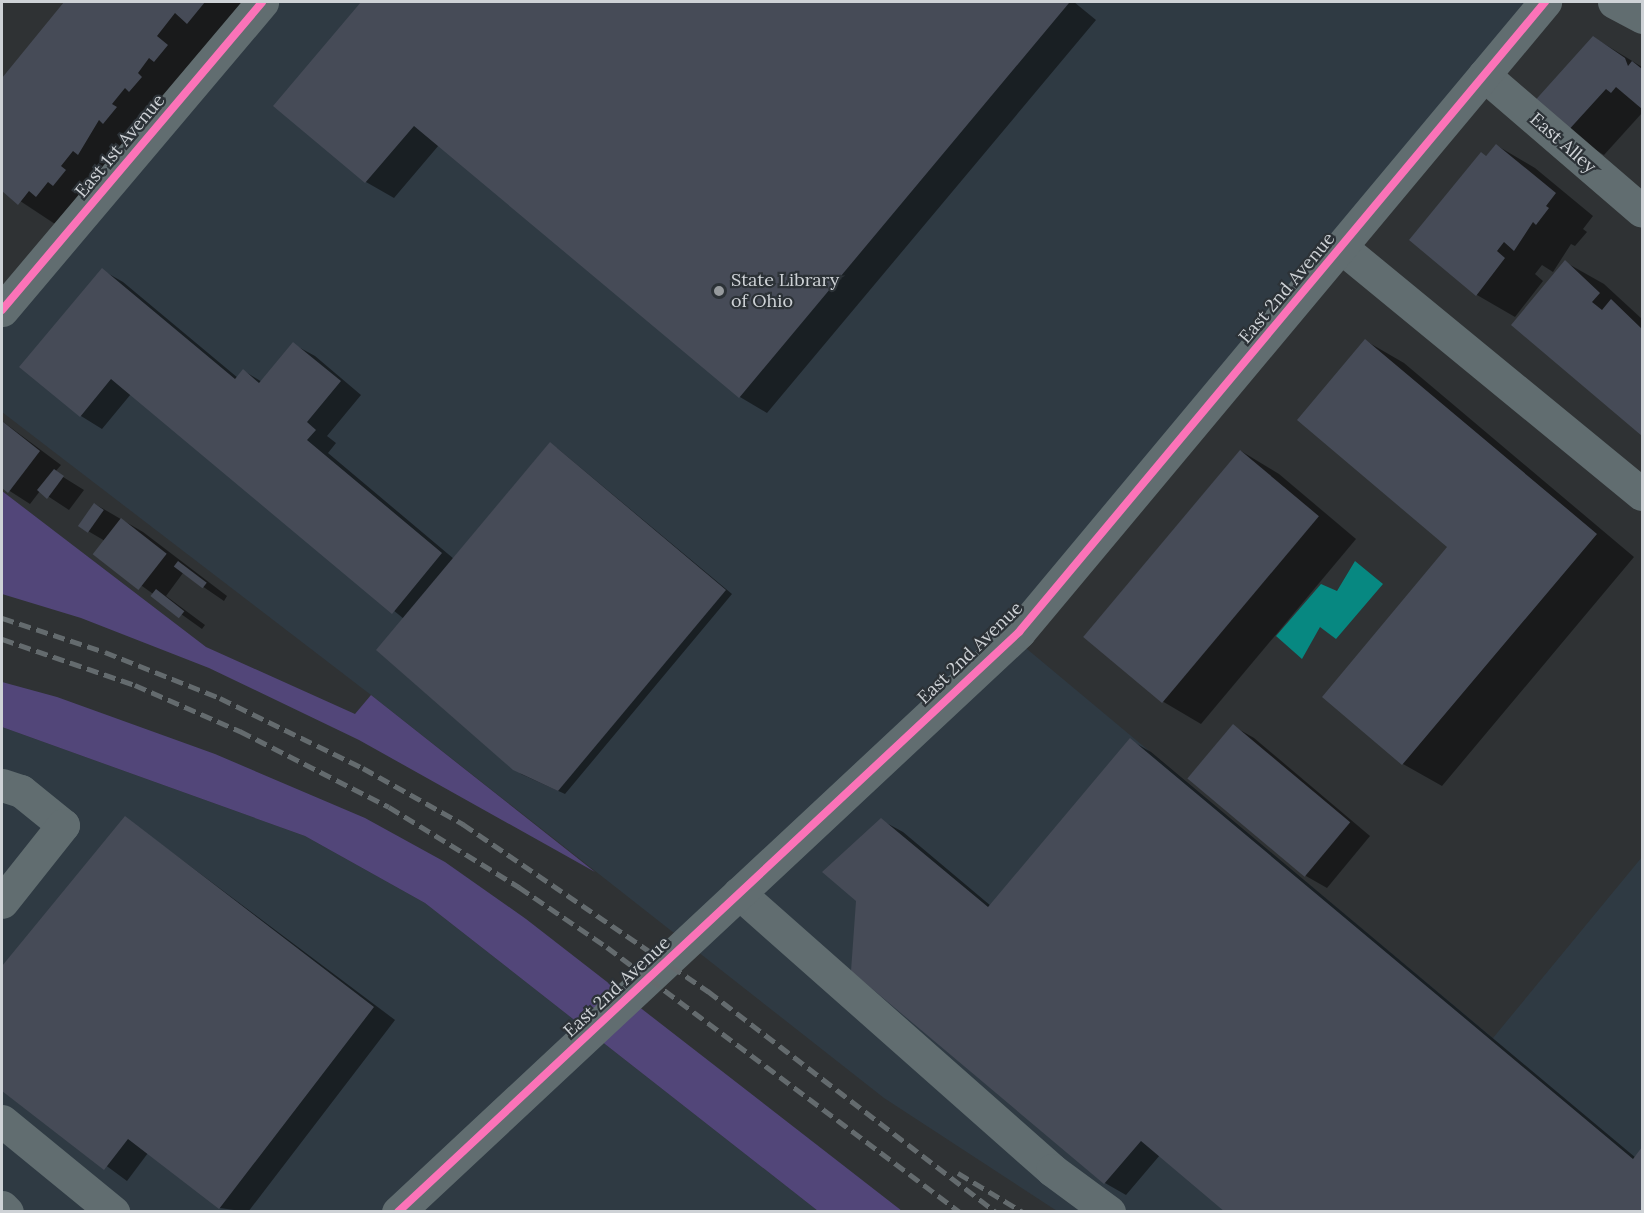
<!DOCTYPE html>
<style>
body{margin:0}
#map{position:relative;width:1644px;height:1213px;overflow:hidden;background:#2f3234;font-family:Lora,serif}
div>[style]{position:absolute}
.built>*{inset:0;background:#2f3a43}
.green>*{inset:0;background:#524679}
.water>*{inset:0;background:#078881}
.shadow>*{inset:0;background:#0007}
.building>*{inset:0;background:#464b57;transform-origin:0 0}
.minor>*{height:33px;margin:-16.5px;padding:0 16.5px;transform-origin:16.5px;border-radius:16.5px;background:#616d70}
.rail>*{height:4.5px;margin-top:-2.25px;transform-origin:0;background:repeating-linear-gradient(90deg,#646b6e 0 12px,transparent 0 18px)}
.cycleway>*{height:8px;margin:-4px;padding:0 4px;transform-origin:4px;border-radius:4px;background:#fb73b8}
.dots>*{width:16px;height:16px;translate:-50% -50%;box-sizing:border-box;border:3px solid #2c3237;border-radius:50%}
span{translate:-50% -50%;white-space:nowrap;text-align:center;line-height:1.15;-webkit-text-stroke:4.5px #2c3237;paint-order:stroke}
.street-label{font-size:18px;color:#ced2d6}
.poi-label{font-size:18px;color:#ced2d6}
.left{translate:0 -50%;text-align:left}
.frame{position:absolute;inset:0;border:3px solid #ced2d6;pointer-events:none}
</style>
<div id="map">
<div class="built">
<div style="clip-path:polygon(259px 2px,1545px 2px,1021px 644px,1493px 1038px,1642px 857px,1642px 1211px,1057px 1211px,884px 1098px,371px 695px,2px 412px,2px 305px)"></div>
<div style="clip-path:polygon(2px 727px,305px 836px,425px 903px,818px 1211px,2px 1211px)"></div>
</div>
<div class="green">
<div style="clip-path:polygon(2px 491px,206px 647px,355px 714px,371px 695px,595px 872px,359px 740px,209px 668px,81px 618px,2px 594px)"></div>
<div style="clip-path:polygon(2px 682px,57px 697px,215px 754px,365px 818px,445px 862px,526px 919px,902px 1211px,818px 1211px,425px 903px,305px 836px,2px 727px)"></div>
</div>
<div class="water">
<div style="clip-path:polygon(1355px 561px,1383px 584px,1336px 639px,1320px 627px,1302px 659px,1276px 636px,1321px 584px,1337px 591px)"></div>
</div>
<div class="shadow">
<div style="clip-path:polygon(66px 2px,261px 2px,58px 226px,2px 189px,2px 80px)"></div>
<div style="clip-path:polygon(363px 2px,1074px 2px,1096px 20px,767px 413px,740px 397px,439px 145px,394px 198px,366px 182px,275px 106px)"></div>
<div style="clip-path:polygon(1593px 37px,1642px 67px,1642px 113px,1604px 155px,1566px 132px)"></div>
<div style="clip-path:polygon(1496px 145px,1535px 168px,1593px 216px,1583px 229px,1587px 232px,1575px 246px,1571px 244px,1553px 272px,1542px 265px,1535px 274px,1543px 281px,1515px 317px,1477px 295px,1411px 240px)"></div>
<div style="clip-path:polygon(1565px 262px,1604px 284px,1642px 319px,1642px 434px,1513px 325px)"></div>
<div style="clip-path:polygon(102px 270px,123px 282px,238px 378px,244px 371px,262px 382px,293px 344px,315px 356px,361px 395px,327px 436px,336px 443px,328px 453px,454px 559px,557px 448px,732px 594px,565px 794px,521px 774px,404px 619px,131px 394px,102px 429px,81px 416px,21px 366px)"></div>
<div style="clip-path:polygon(1366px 341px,1404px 363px,1634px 557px,1442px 786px,1403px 764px,1324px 696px,1449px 546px)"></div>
<div style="clip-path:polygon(2px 421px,61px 465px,55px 472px,84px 490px,69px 510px,40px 491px,30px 504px,2px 486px)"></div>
<div style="clip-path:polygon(1241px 451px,1279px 474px,1356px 539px,1201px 724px,1162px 701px)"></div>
<div style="clip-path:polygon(95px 504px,143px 532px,227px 596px,224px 601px,183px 573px,166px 596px,205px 625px,202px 629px,96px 553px,105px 541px,88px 531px)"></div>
<div style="clip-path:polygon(1233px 726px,1254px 738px,1370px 836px,1327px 888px,1306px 876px)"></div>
<div style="clip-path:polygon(1130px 740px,1151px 752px,1636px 1158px,1642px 1150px,1642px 1212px,1228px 1212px,1160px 1155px,1126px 1195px,1105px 1183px,881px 820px,903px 832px,991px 906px)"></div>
<div style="clip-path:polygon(126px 818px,395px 1020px,248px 1212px,220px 1208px,148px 1153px,127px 1181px,2px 1089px,2px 968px)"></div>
</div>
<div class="building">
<div style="clip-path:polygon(64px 2px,205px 2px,187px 24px,175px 13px,157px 36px,168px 45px,154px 62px,149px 58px,138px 73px,142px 77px,129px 92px,125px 88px,112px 104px,117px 107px,103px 124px,99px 120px,78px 155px,73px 151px,61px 166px,66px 170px,53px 186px,48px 182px,36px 197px,29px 191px,18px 205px,2px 191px,2px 78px)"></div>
<div style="clip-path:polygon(361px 2px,1067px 2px,1069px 3px,739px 398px,414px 126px,365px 183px,273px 106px)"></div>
<div style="clip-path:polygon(1593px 36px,1625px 58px,1628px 66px,1632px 61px,1642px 69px,1642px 109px,1616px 87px,1611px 93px,1606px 89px,1565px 134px,1531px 105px)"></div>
<div style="clip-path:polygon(1496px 144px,1556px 193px,1546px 206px,1549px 208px,1536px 225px,1533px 222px,1514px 251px,1504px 242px,1497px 251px,1505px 258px,1476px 296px,1409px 240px,1481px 152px,1486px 156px)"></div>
<div style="clip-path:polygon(1565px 260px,1600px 293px,1592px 302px,1602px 310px,1611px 299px,1642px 329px,1642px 436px,1511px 325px)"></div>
<div style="clip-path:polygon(102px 268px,235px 379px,243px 369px,259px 383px,293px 342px,341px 381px,307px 422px,316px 430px,307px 440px,442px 553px,392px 614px,111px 379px,80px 417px,19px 367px)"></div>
<div style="clip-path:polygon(1365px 339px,1597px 534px,1402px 765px,1322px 697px,1447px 547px,1297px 420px)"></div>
<div style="clip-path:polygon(2px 421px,40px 451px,8px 493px,2px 488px)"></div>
<div style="clip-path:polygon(550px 442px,726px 590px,558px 791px,513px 770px,376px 650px)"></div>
<div style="left:1240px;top:450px;width:103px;height:244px;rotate:40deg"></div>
<div style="clip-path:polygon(54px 469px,64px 476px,47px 499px,37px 490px)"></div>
<div style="left:94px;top:503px;width:12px;height:28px;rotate:35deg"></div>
<div style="left:121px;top:518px;width:58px;height:46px;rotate:38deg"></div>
<div style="left:178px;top:561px;width:36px;height:7px;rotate:37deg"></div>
<div style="left:156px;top:589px;width:36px;height:9px;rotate:38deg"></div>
<div style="left:1233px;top:724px;width:153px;height:71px;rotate:40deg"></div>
<div style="clip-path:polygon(1130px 738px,1633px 1159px,1642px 1147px,1642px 1212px,1225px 1212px,1141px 1141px,1104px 1184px,851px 971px,856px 901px,822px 872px,881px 818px,988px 907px)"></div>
<div style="clip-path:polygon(125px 816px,374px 1007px,219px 1209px,128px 1139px,104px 1170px,2px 1091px,2px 966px)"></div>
</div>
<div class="minor">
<div style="left:1614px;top:2px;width:32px;rotate:28deg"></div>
<div style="left:1484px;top:75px;width:208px;rotate:40.7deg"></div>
<div style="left:1341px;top:247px;width:389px;rotate:39.4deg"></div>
<div style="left:2px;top:310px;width:403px;rotate:-49.8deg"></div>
<div style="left:2px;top:785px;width:20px;rotate:18deg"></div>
<div style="left:21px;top:791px;width:54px;rotate:39deg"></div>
<div style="left:63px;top:825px;width:98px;rotate:128.4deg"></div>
<div style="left:739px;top:893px;width:418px;rotate:41.5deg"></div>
<div style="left:1052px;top:1170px;width:71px;rotate:36.4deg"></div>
<div style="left:2px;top:1121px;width:144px;rotate:39.3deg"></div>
<div style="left:2px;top:1207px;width:7px;rotate:45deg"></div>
<div style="left:398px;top:1212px;width:850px;rotate:-43.04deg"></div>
<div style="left:1019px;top:632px;width:821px;rotate:-50.14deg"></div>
</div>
<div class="rail">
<div style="left:2px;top:618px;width:108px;rotate:18.3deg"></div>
<div style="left:105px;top:652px;width:124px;rotate:21.8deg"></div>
<div style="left:220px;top:698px;width:159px;rotate:26.1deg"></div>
<div style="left:363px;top:768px;width:115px;rotate:29.2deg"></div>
<div style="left:463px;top:824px;width:297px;rotate:34.3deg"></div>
<div style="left:708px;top:991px;width:363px;rotate:37.5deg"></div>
<div style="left:2px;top:639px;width:141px;rotate:19.1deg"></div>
<div style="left:135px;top:685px;width:115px;rotate:23.7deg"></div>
<div style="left:240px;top:731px;width:167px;rotate:27deg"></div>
<div style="left:389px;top:807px;width:153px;rotate:31.6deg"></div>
<div style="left:519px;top:887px;width:107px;rotate:34.3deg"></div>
<div style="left:607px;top:947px;width:441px;rotate:36.9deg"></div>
<div style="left:958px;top:1173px;width:76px;rotate:31deg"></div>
</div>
<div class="cycleway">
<div style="left:2px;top:310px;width:403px;rotate:-49.8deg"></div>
<div style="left:398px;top:1212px;width:850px;rotate:-43.04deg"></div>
<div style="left:1019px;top:632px;width:821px;rotate:-50.14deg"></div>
</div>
<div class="dots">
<div style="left:719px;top:291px;background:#969a9d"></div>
</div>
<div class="street-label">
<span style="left:1563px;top:143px;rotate:41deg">East Alley</span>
<span style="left:120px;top:146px;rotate:-50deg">East 1st Avenue</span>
<span style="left:1287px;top:288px;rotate:-50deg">East 2nd Avenue</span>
<span style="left:970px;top:653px;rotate:-44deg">East 2nd Avenue</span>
<span style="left:617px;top:987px;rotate:-43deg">East 2nd Avenue</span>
</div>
<div class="poi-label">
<span class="left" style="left:731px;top:291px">State Library<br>of Ohio</span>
</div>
<div class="frame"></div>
</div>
